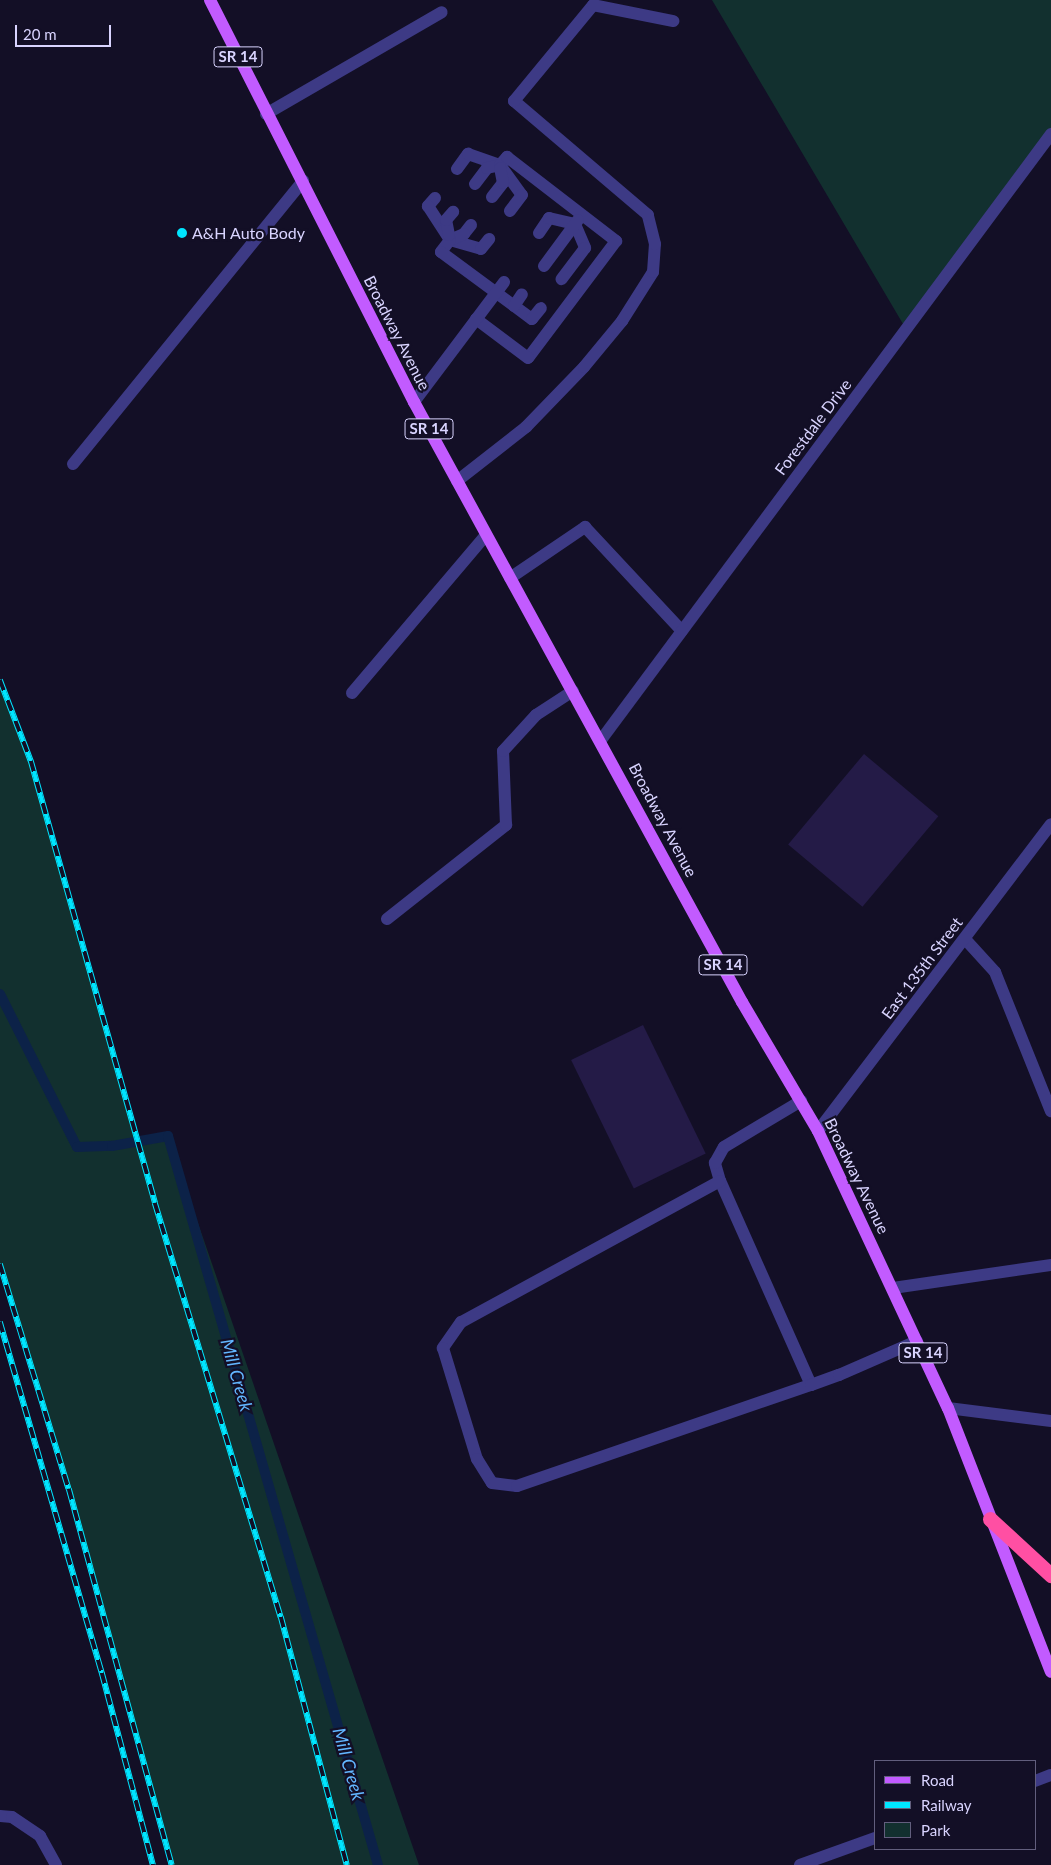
<!DOCTYPE html>
<style>
body{margin:0}
#map{position:relative;width:1051px;height:1865px;overflow:hidden;background:#130f26;font-family:Lato,sans-serif}
div>[style]{position:absolute}
.green>*{inset:0;background:#12302f}
.stream>*{height:10px;margin:-5px;padding:0 5px;transform-origin:5px;border-radius:5px;background:#0c2248}
.building>*{inset:0;background:#241b47;transform-origin:0 0}
.service>*{height:12px;margin:-6px;padding:0 6px;transform-origin:6px;border-radius:6px;background:#3d3a85}
.minor>*{height:12px;margin:-6px;padding:0 6px;transform-origin:6px;border-radius:6px;background:#3d3a85}
.tertiary>*{height:12px;margin:-6px;padding:0 6px;transform-origin:6px;border-radius:6px;background:#3d3a85}
.primary>*{height:12px;margin:-6px;padding:0 6px;transform-origin:6px;border-radius:6px;background:#c25bff}
.motorway>*{height:15px;margin:-7.5px;padding:0 7.5px;transform-origin:7.5px;border-radius:7.5px;background:#ff4fa3}
.rail>*{height:5.5px;margin-top:-2.75px;transform-origin:0;background:repeating-linear-gradient(90deg,#130f26 0 11px,#00e5ff 0 22px);box-sizing:border-box;border-block:1px solid #00e5ff}
.dots>*{width:14px;height:14px;translate:-50% -50%;box-sizing:border-box;border:2px solid #130f26;border-radius:50%}
span{translate:-50% -50%;white-space:nowrap;text-align:center;line-height:1.15;-webkit-text-stroke:4.5px #130f26;paint-order:stroke}
.shield-label span{padding:1px 4px;background:#130f26;border:1px solid;border-radius:4px;-webkit-text-stroke-width:0}
.shield-label{font-size:15px;color:#d9d4ff;font-weight:700}
.poi-label{font-size:16px;color:#d9d4ff}
.left{translate:0 -50%;text-align:left}
.street-label{font-size:16px;color:#d9d4ff}
.water-label{font-size:18px;color:#62b6ff;font-style:italic}
.legend{position:absolute;left:874px;top:1760px;width:162px;height:90px;box-sizing:border-box;background:#130f26;border:1px solid #625e7d;margin:0;padding:6px 9px;list-style:none;font-size:15px;color:#d9d4ff}
.legend li{display:flex;align-items:center;gap:10px;height:25px}
.legend b{width:25px;border:1px solid #625e7d}
.scale{position:absolute;left:15px;top:25px;width:96px;height:22px;box-sizing:border-box;border:2px solid #d9d4ff;border-top:0;padding-left:6px;font-size:15px;line-height:18px;white-space:nowrap;color:#d9d4ff;-webkit-text-stroke:4px #130f26;paint-order:stroke}
</style>
<div id="map">
<div class="green">
<div style="clip-path:polygon(712px 0,1051px 0,1051px 134px,906px 329px)"></div>
<div style="clip-path:polygon(0 680px,31px 761px,138px 1142px,168px 1136px,419px 1865px,172px 1865px,69px 1489px,0 1264px)"></div>
</div>
<div class="stream">
<div style="left:0;top:994px;width:171px;rotate:63.3deg"></div>
<div style="left:77px;top:1147px;width:35px;rotate:-2deg"></div>
<div style="left:112px;top:1146px;width:57px;rotate:-10.1deg"></div>
<div style="left:168px;top:1136px;width:759px;rotate:73.93deg"></div>
</div>
<div class="building">
<div style="left:864px;top:754px;width:97px;height:118px;rotate:40deg"></div>
<div style="left:643px;top:1025px;width:143px;height:80px;rotate:64deg"></div>
</div>
<div class="service">
<div style="left:266px;top:114px;width:203px;rotate:-30.1deg"></div>
<div style="left:457px;top:169px;width:19px;rotate:-54deg"></div>
<div style="left:468px;top:154px;width:34px;rotate:19deg"></div>
<div style="left:500px;top:165px;width:37px;rotate:54deg"></div>
<div style="left:522px;top:195px;width:20px;rotate:127deg"></div>
<div style="left:475px;top:184px;width:20px;rotate:-53deg"></div>
<div style="left:487px;top:168px;width:13px;rotate:-13deg"></div>
<div style="left:500px;top:165px;width:11px;rotate:-49deg"></div>
<div style="left:507px;top:157px;width:138px;rotate:37.6deg"></div>
<div style="left:616px;top:241px;width:146px;rotate:126.9deg"></div>
<div style="left:528px;top:358px;width:65px;rotate:-143.1deg"></div>
<div style="left:492px;top:197px;width:18px;rotate:-52deg"></div>
<div style="left:503px;top:183px;width:15px;rotate:-101deg"></div>
<div style="left:435px;top:198px;width:11px;rotate:131deg"></div>
<div style="left:428px;top:206px;width:40px;rotate:57.1deg"></div>
<div style="left:450px;top:240px;width:32px;rotate:16deg"></div>
<div style="left:481px;top:249px;width:13px;rotate:-51deg"></div>
<div style="left:471px;top:225px;width:11px;rotate:128deg"></div>
<div style="left:464px;top:234px;width:15px;rotate:157deg"></div>
<div style="left:450px;top:240px;width:15px;rotate:127deg"></div>
<div style="left:441px;top:252px;width:113px;rotate:36.4deg"></div>
<div style="left:532px;top:319px;width:14px;rotate:-51deg"></div>
<div style="left:539px;top:233px;width:18px;rotate:-56deg"></div>
<div style="left:549px;top:218px;width:27px;rotate:13deg"></div>
<div style="left:575px;top:224px;width:26px;rotate:67deg"></div>
<div style="left:585px;top:248px;width:39px;rotate:127deg"></div>
<div style="left:449px;top:235px;width:15px;rotate:-101deg"></div>
<div style="left:446px;top:220px;width:11px;rotate:-49deg"></div>
<div style="left:544px;top:266px;width:57px;rotate:-53.5deg"></div>
<div style="left:514px;top:306px;width:14px;rotate:-56deg"></div>
<div style="left:414px;top:402px;width:150px;rotate:-53.1deg"></div>
<div style="left:73px;top:464px;width:365px;rotate:-50.9deg"></div>
<div style="left:457px;top:481px;width:88px;rotate:-38deg"></div>
<div style="left:526px;top:427px;width:83px;rotate:-46deg"></div>
<div style="left:584px;top:367px;width:60px;rotate:-50.4deg"></div>
<div style="left:622px;top:321px;width:58px;rotate:-57.7deg"></div>
<div style="left:653px;top:272px;width:28px;rotate:-86deg"></div>
<div style="left:655px;top:244px;width:30px;rotate:-104deg"></div>
<div style="left:648px;top:215px;width:176px;rotate:-139.6deg"></div>
<div style="left:514px;top:101px;width:124px;rotate:-50.5deg"></div>
<div style="left:593px;top:5px;width:82px;rotate:11.3deg"></div>
<div style="left:510px;top:578px;width:91px;rotate:-34.2deg"></div>
<div style="left:585px;top:527px;width:142px;rotate:47deg"></div>
<div style="left:352px;top:693px;width:207px;rotate:-49.7deg"></div>
<div style="left:387px;top:919px;width:152px;rotate:-38.3deg"></div>
<div style="left:506px;top:825px;width:74px;rotate:-92.3deg"></div>
<div style="left:503px;top:751px;width:49px;rotate:-47.5deg"></div>
<div style="left:536px;top:715px;width:44px;rotate:-33deg"></div>
<div style="left:965px;top:939px;width:45px;rotate:47.7deg"></div>
<div style="left:995px;top:972px;width:150px;rotate:68.1deg"></div>
<div style="left:720px;top:1181px;width:19px;rotate:-106deg"></div>
<div style="left:715px;top:1163px;width:18px;rotate:-61deg"></div>
<div style="left:724px;top:1147px;width:90px;rotate:-30.9deg"></div>
<div style="left:893px;top:1288px;width:160px;rotate:-8.3deg"></div>
<div style="left:811px;top:1385px;width:223px;rotate:-114deg"></div>
<div style="left:720px;top:1181px;width:295px;rotate:151.4deg"></div>
<div style="left:461px;top:1322px;width:32px;rotate:125deg"></div>
<div style="left:443px;top:1348px;width:116px;rotate:73deg"></div>
<div style="left:477px;top:1459px;width:28px;rotate:58deg"></div>
<div style="left:492px;top:1483px;width:25px;rotate:7deg"></div>
<div style="left:517px;top:1486px;width:311px;rotate:-19deg"></div>
<div style="left:811px;top:1385px;width:30px;rotate:-20deg"></div>
<div style="left:839px;top:1375px;width:85px;rotate:-23.6deg"></div>
<div style="left:1035px;top:1781px;width:17px;rotate:-21deg"></div>
<div style="left:0;top:1816px;width:12px;rotate:5deg"></div>
<div style="left:12px;top:1817px;width:34px;rotate:34deg"></div>
<div style="left:40px;top:1836px;width:33px;rotate:61deg"></div>
<div style="left:800px;top:1865px;width:80px;rotate:-19.8deg"></div>
</div>
<div class="minor">
<div style="left:818px;top:1131px;width:385px;rotate:-52.8deg"></div>
<div style="left:948px;top:1408px;width:104px;rotate:7.2deg"></div>
</div>
<div class="tertiary">
<div style="left:601px;top:740px;width:755px;rotate:-53.4deg"></div>
</div>
<div class="primary">
<div style="left:210px;top:0;width:451px;rotate:63.1deg"></div>
<div style="left:414px;top:402px;width:684px;rotate:61.34deg"></div>
<div style="left:742px;top:1002px;width:150px;rotate:59.5deg"></div>
<div style="left:818px;top:1131px;width:306px;rotate:64.9deg"></div>
<div style="left:948px;top:1408px;width:283px;rotate:68.7deg"></div>
</div>
<div class="motorway">
<div style="left:990px;top:1519px;width:83px;rotate:42.6deg"></div>
</div>
<div class="rail">
<div style="left:0;top:680px;width:87px;rotate:69.1deg"></div>
<div style="left:31px;top:761px;width:459px;rotate:74.3deg"></div>
<div style="left:155px;top:1203px;width:433px;rotate:73.1deg"></div>
<div style="left:281px;top:1617px;width:257px;rotate:75.1deg"></div>
<div style="left:0;top:1264px;width:235px;rotate:73deg"></div>
<div style="left:69px;top:1489px;width:390px;rotate:74.7deg"></div>
<div style="left:0;top:1322px;width:366px;rotate:73.8deg"></div>
<div style="left:102px;top:1673px;width:199px;rotate:75.1deg"></div>
</div>
<div class="dots">
<div style="left:182px;top:233px;background:#00e5ff"></div>
</div>
<div class="shield-label">
<span style="left:238px;top:57px">SR 14</span>
<span style="left:429px;top:429px">SR 14</span>
<span style="left:723px;top:965px">SR 14</span>
<span style="left:923px;top:1353px">SR 14</span>
</div>
<div class="poi-label">
<span class="left" style="left:192px;top:233px">A&amp;H Auto Body</span>
</div>
<div class="street-label">
<span style="left:397px;top:333px;rotate:63deg">Broadway Avenue</span>
<span style="left:813px;top:427px;rotate:-53deg">Forestdale Drive</span>
<span style="left:663px;top:820px;rotate:62deg">Broadway Avenue</span>
<span style="left:922px;top:968px;rotate:-53deg">East 135th Street</span>
<span style="left:857px;top:1176px;rotate:64deg">Broadway Avenue</span>
</div>
<div class="water-label">
<span style="left:237px;top:1375px;rotate:74deg">Mill Creek</span>
<span style="left:349px;top:1764px;rotate:74deg">Mill Creek</span>
</div>
<ul class="legend">
<li><b style="height:6px;background:#c25bff"></b>Road</li>
<li><b style="height:6px;background:#00e5ff"></b>Railway</li>
<li><b style="height:14px;background:#12302f"></b>Park</li>
</ul>
<div class="scale">20 m</div>
</div>
